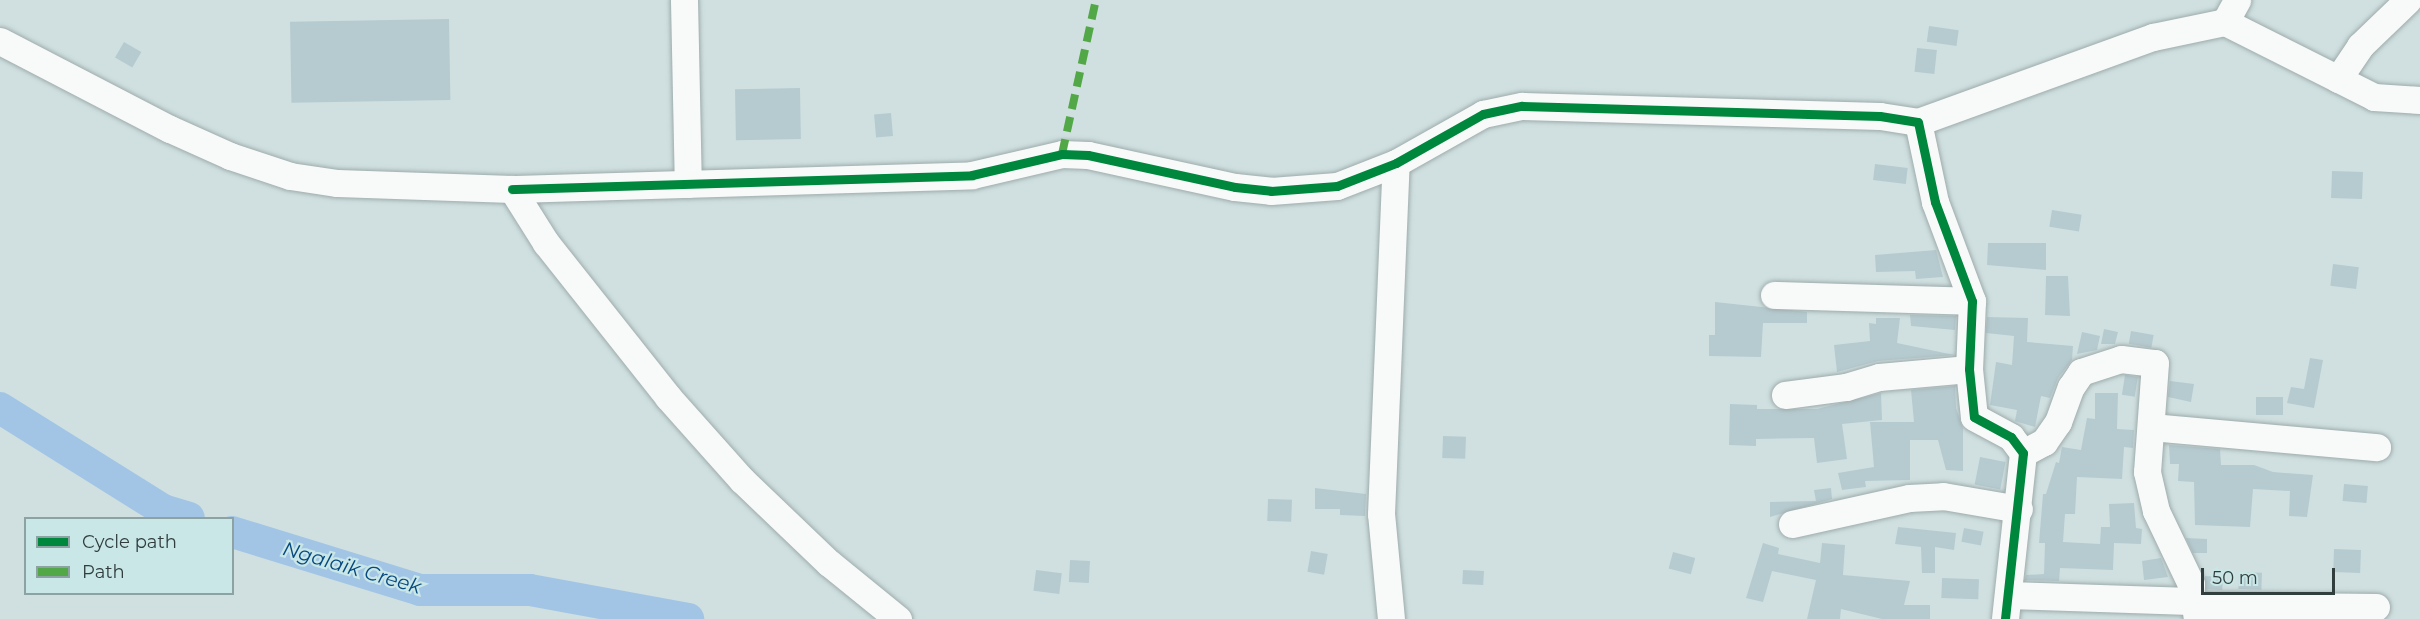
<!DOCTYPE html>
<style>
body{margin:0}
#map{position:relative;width:2420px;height:619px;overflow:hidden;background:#d0e0e0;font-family:Montserrat,sans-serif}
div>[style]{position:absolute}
.river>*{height:32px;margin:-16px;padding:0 16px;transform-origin:16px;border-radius:16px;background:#a2c5e6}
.building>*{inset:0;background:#b6cbd0;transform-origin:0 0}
.roads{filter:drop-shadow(0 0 2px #9eabab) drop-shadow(0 0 2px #9eabab)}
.minor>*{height:27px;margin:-13.5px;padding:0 13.5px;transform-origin:13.5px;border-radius:13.5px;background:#f8fafa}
.quiet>*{height:8px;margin-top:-4px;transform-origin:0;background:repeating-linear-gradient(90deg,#52a746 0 15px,transparent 0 23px)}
.cycleway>*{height:9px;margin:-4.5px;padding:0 4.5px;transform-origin:4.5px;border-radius:4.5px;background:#00873e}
span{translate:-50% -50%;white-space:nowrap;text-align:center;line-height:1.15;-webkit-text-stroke:4.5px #c9e7e7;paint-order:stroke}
.water-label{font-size:20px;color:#06487f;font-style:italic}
.legend{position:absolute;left:24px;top:517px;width:210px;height:78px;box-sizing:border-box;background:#c9e7e7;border:2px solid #8da3a3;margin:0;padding:8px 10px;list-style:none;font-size:18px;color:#323e3e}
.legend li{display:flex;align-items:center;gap:12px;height:30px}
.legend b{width:30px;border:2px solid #8da3a3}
.scale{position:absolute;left:2201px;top:568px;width:134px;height:27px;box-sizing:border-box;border:3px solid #323e3e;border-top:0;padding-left:8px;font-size:18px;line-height:21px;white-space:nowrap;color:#323e3e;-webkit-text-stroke:4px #c9e7e7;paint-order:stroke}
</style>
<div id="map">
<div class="river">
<div style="left:0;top:408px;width:192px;rotate:32deg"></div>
<div style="left:163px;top:510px;width:27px;rotate:17deg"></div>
<div style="left:232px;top:532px;width:197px;rotate:17.1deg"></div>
<div style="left:420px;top:590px;width:110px"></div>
<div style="left:530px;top:590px;width:161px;rotate:10.4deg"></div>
</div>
<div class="building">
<div style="left:449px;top:19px;width:81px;height:159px;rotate:89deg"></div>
<div style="left:1929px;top:26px;width:30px;height:16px;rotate:8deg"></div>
<div style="left:124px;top:42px;width:20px;height:18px;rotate:30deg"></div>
<div style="left:1917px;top:48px;width:20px;height:24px;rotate:6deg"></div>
<div style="left:800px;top:88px;width:51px;height:65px;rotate:89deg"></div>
<div style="left:891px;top:113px;width:23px;height:17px;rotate:85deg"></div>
<div style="left:1875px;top:164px;width:33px;height:16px;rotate:7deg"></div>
<div style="left:2332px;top:171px;width:31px;height:27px;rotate:2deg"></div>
<div style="left:2052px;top:210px;width:30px;height:17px;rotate:9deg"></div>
<div style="clip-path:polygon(1988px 243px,2046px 243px,2046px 270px,1987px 265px)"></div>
<div style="clip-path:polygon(1936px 250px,1943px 277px,1916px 279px,1915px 271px,1876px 272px,1875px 255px)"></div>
<div style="left:2333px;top:264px;width:26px;height:22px;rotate:7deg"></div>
<div style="clip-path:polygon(2046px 276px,2068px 276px,2070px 316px,2045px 315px)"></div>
<div style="clip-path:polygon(1715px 302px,1807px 312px,1807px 323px,1763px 323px,1761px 357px,1709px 356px,1709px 335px,1715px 335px)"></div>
<div style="clip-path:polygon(1910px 315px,1956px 316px,1955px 330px,1911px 326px)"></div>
<div style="clip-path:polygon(1987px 317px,2028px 318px,2027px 342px,2073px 346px,2072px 360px,2058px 378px,2050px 398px,2041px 396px,2035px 427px,2015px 421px,2017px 410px,1990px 405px,1996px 362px,2012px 365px,2014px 336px,1986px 333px)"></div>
<div style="clip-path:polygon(1876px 318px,1900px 318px,1897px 343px,1954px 355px,1878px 361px,1837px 372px,1834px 345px,1870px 341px,1869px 323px,1876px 324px)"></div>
<div style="clip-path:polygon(2104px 329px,2118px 332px,2115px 344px,2101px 344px)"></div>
<div style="left:2131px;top:331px;width:23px;height:13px;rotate:10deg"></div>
<div style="clip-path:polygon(2082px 332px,2100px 336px,2097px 350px,2077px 354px)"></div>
<div style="clip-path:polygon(2310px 358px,2323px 360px,2314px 408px,2287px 403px,2291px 387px,2304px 389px)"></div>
<div style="left:2125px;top:375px;width:13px;height:20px;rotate:9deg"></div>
<div style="clip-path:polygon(2170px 381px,2194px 384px,2191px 402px,2168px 397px)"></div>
<div style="clip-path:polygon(1955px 386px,1956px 408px,1963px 428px,1963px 471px,1946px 470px,1938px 440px,1910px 440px,1910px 480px,1865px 481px,1866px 487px,1842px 490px,1838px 473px,1874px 467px,1870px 422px,1914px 422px,1911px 390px)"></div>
<div style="clip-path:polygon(1881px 393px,1882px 420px,1842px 424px,1847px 459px,1817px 463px,1814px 438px,1756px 439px,1756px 446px,1729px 445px,1730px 404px,1757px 405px,1757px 409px,1817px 409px)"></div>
<div style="clip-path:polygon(2095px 393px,2118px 393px,2117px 429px,2134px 430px,2133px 448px,2124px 447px,2122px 479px,2077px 477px,2075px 514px,2065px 514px,2063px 542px,2100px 544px,2101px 527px,2110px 527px,2109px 504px,2134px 503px,2136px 528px,2142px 529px,2141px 544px,2114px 543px,2113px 570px,2060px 568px,2059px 581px,2025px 580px,2026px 575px,2044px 574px,2045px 543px,2039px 543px,2043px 494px,2046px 494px,2056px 462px,2059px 463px,2062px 447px,2081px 450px,2087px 418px,2095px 419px)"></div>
<div style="left:2256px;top:397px;width:27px;height:18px"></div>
<div style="left:1443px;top:436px;width:23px;height:22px;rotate:2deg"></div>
<div style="clip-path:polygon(2169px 445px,2220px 449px,2221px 465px,2254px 465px,2273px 472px,2313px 475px,2307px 517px,2289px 516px,2290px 491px,2253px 489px,2250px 527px,2195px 525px,2194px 482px,2178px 481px,2179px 464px,2170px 464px)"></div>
<div style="left:1980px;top:457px;width:26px;height:28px;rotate:11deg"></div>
<div style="left:2344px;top:484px;width:24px;height:17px;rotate:5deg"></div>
<div style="clip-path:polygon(1315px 488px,1366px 494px,1365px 516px,1340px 515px,1340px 509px,1315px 509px)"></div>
<div style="clip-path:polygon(1831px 488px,1832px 499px,1770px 517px,1770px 502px,1816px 501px,1814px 490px)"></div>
<div style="left:1268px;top:499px;width:24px;height:22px;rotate:2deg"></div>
<div style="clip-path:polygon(1898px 527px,1956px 533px,1954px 550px,1935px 547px,1935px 573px,1922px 573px,1921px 547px,1895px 544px)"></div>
<div style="left:1964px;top:528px;width:20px;height:14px;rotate:11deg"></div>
<div style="clip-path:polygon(2186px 538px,2207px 539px,2207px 553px,2193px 553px)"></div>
<div style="clip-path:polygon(1763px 543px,1779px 548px,1778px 554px,1820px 563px,1822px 543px,1845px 545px,1843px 575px,1910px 581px,1904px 605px,1930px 605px,1930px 619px,1882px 619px,1841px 609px,1840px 619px,1807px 619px,1816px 580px,1772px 571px,1763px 602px,1746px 598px)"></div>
<div style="left:2334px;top:549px;width:27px;height:23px;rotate:2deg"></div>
<div style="left:1311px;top:551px;width:17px;height:21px;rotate:10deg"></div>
<div style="left:1673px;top:552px;width:23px;height:17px;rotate:15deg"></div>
<div style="clip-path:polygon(2161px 558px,2168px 577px,2144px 580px,2142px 561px)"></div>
<div style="left:1070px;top:560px;width:20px;height:22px;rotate:3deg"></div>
<div style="left:1036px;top:570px;width:26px;height:21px;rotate:7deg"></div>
<div style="left:1463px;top:570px;width:21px;height:14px;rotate:3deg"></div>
<div style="left:2239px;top:572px;width:23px;height:17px;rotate:2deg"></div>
<div style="left:2205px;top:576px;width:18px;height:13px;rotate:3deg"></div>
<div style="left:1942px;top:578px;width:37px;height:20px;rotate:2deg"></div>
</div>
<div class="roads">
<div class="minor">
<div style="left:684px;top:0;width:184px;rotate:88.8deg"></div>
<div style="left:2225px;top:22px;width:25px;rotate:-61deg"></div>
<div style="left:0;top:41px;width:191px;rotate:27.4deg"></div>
<div style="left:170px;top:129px;width:66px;rotate:24.2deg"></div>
<div style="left:230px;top:156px;width:63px;rotate:18.4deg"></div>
<div style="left:290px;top:176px;width:48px;rotate:8.5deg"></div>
<div style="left:337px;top:183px;width:175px;rotate:2deg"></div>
<div style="left:512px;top:189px;width:64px;rotate:57.8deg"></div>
<div style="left:546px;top:243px;width:196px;rotate:51.6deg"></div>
<div style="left:668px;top:397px;width:111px;rotate:48.3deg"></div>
<div style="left:742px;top:480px;width:120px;rotate:43.7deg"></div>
<div style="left:829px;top:563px;width:89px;rotate:39.1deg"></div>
<div style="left:2338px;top:79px;width:40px;rotate:-56deg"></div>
<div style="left:2360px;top:46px;width:66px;rotate:-43.8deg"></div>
<div style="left:1918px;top:122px;width:250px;rotate:-19.9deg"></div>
<div style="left:2153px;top:37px;width:74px;rotate:-11.8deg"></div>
<div style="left:2225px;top:22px;width:167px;rotate:26.7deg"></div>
<div style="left:2374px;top:97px;width:46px;rotate:3.7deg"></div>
<div style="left:512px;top:189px;width:460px;rotate:-1.7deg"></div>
<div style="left:972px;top:175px;width:92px;rotate:-13.1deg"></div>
<div style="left:1062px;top:154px;width:26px;rotate:2deg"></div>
<div style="left:1088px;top:155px;width:150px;rotate:12.3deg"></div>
<div style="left:1235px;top:187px;width:36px;rotate:6deg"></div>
<div style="left:1271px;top:191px;width:66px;rotate:-4.3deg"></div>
<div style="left:1337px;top:186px;width:63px;rotate:-21.3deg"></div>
<div style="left:1396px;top:163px;width:100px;rotate:-29.4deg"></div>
<div style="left:1483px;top:114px;width:40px;rotate:-12deg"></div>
<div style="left:1522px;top:106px;width:358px;rotate:1.6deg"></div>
<div style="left:1880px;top:116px;width:38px;rotate:9deg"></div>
<div style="left:1918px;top:122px;width:82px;rotate:78deg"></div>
<div style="left:1935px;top:202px;width:106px;rotate:69.5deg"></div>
<div style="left:1972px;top:301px;width:68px;rotate:92.5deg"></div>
<div style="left:1969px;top:369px;width:48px;rotate:84.1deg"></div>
<div style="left:1974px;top:417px;width:42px;rotate:28.4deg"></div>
<div style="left:2011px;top:437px;width:20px;rotate:53deg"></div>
<div style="left:2023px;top:453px;width:167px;rotate:96.2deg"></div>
<div style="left:1774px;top:295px;width:198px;rotate:1.7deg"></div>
<div style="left:1785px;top:395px;width:62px;rotate:-7.5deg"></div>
<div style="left:1846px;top:387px;width:34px;rotate:-17deg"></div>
<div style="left:1879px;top:377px;width:90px;rotate:-5.1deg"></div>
<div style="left:2151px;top:427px;width:227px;rotate:5.1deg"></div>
<div style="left:2023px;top:453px;width:24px;rotate:-28deg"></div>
<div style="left:2044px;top:442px;width:24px;rotate:-55deg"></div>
<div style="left:2058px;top:422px;width:37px;rotate:-70deg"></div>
<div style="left:2071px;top:387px;width:18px;rotate:-56deg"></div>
<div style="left:2081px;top:372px;width:42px;rotate:-18deg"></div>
<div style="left:2121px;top:359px;width:34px;rotate:7deg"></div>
<div style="left:2155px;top:363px;width:109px;rotate:94.2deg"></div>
<div style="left:2147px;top:472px;width:40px;rotate:77deg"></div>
<div style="left:2156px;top:511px;width:81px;rotate:64.4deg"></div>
<div style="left:2191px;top:584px;width:17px;rotate:93deg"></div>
<div style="left:2190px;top:601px;width:6px;rotate:39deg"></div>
<div style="left:2195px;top:605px;width:14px;rotate:82deg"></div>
<div style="left:1792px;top:524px;width:120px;rotate:-12.5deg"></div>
<div style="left:1909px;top:498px;width:34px;rotate:-3deg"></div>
<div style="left:1943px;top:496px;width:77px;rotate:9.7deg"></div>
<div style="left:2009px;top:595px;width:181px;rotate:1.9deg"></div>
<div style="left:2195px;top:605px;width:181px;rotate:0.6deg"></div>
<div style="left:1391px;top:619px;width:105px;rotate:-95.4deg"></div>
<div style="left:1381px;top:514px;width:351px;rotate:-87.6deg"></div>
</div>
</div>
<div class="quiet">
<div style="left:1062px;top:154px;width:158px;rotate:-77.6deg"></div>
</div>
<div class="cycleway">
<div style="left:512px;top:189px;width:460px;rotate:-1.7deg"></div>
<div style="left:972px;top:175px;width:92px;rotate:-13.1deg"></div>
<div style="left:1062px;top:154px;width:26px;rotate:2deg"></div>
<div style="left:1088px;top:155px;width:150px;rotate:12.3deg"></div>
<div style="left:1235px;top:187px;width:36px;rotate:6deg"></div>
<div style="left:1271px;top:191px;width:66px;rotate:-4.3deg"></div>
<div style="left:1337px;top:186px;width:63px;rotate:-21.3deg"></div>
<div style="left:1396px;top:163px;width:100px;rotate:-29.4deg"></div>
<div style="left:1483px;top:114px;width:40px;rotate:-12deg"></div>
<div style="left:1522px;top:106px;width:358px;rotate:1.6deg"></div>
<div style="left:1880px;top:116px;width:38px;rotate:9deg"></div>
<div style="left:1918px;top:122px;width:82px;rotate:78deg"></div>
<div style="left:1935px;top:202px;width:106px;rotate:69.5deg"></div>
<div style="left:1972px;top:301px;width:68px;rotate:92.5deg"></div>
<div style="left:1969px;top:369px;width:48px;rotate:84.1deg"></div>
<div style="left:1974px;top:417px;width:42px;rotate:28.4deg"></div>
<div style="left:2011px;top:437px;width:20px;rotate:53deg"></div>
<div style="left:2023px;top:453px;width:167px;rotate:96.2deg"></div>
</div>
<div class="water-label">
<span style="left:352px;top:568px;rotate:16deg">Ngalaik Creek</span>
</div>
<ul class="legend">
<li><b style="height:8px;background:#00873e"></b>Cycle path</li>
<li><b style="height:8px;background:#52a746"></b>Path</li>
</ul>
<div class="scale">50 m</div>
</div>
